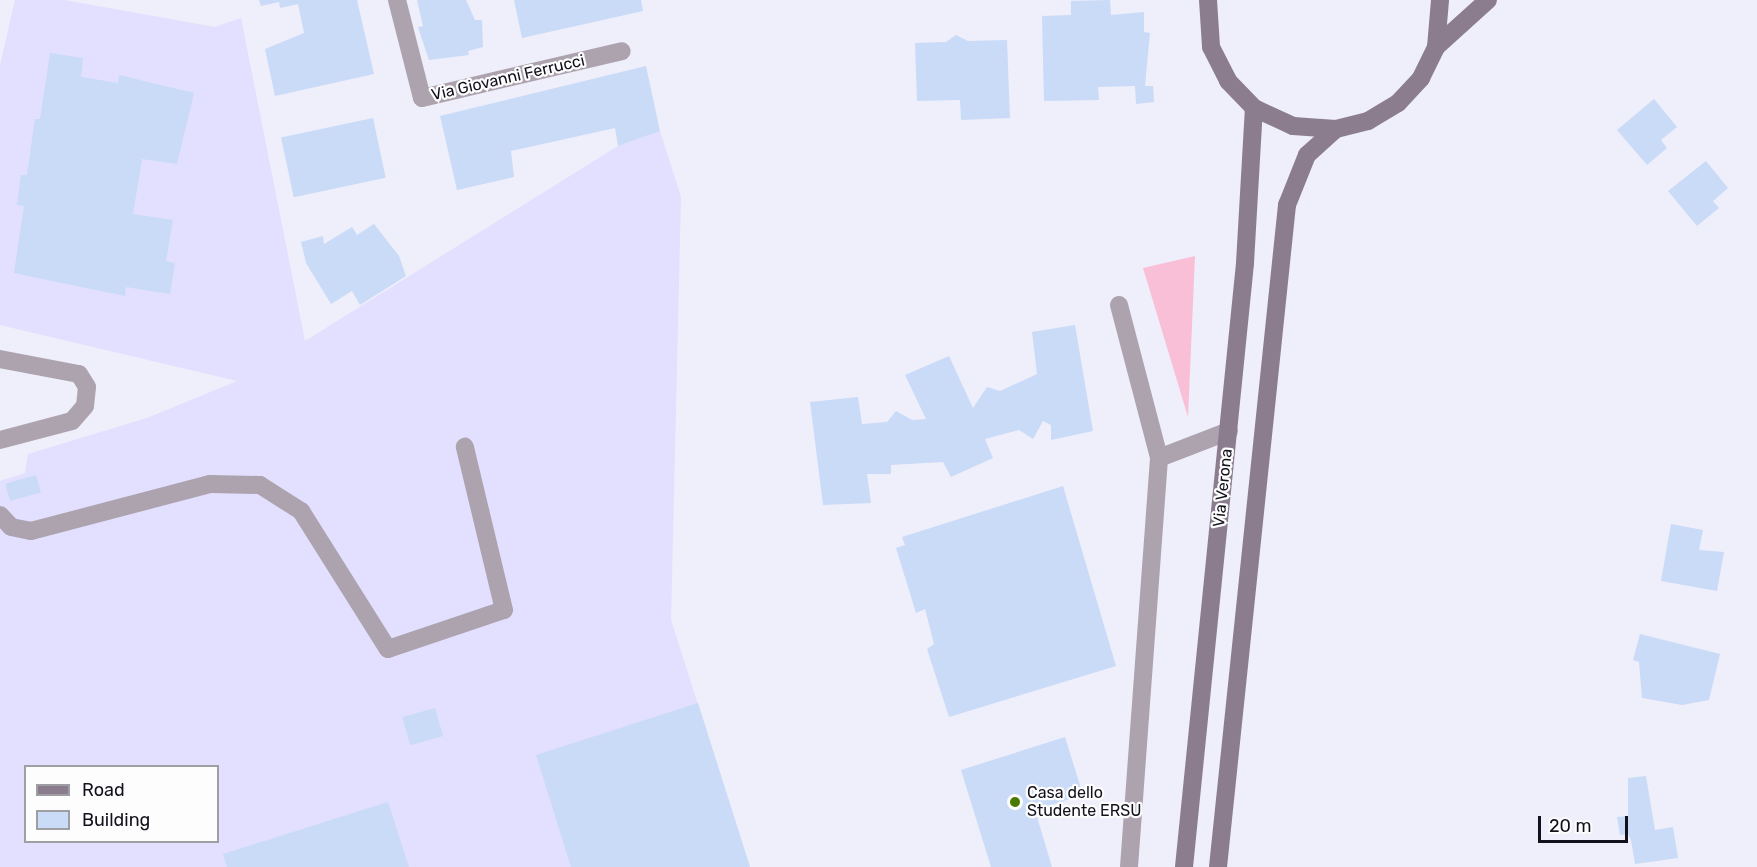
<!DOCTYPE html>
<style>
body{margin:0}
#map{position:relative;width:1757px;height:867px;overflow:hidden;background:#efeefb;font-family:Rubik,sans-serif}
div>[style]{position:absolute}
.built>*{inset:0;background:#e2dfff}
.green>*{inset:0;background:#f9bfd6}
.building>*{inset:0;background:#c9dbf7;transform-origin:0 0}
.lane>*{height:18px;margin:-9px;padding:0 9px;transform-origin:9px;border-radius:9px;background:#aca3ae}
.street>*{height:18px;margin:-9px;padding:0 9px;transform-origin:9px;border-radius:9px;background:#aca3ae}
.secondary>*{height:18px;margin:-9px;padding:0 9px;transform-origin:9px;border-radius:9px;background:#8b7d8e}
.dots>*{width:16px;height:16px;translate:-50% -50%;box-sizing:border-box;border:3px solid #fdfdfd;border-radius:50%}
span{translate:-50% -50%;white-space:nowrap;text-align:center;line-height:1.15;-webkit-text-stroke:4.5px #fdfdfd;paint-order:stroke}
.street-label{font-size:16px;color:#12111c}
.poi-label{font-size:16px;color:#12111c}
.left{translate:0 -50%;text-align:left}
.legend{position:absolute;left:24px;top:765px;width:195px;height:78px;box-sizing:border-box;background:#fdfdfd;border:2px solid #9f9fa3;margin:0;padding:8px 10px;list-style:none;font-size:18px;color:#12111c}
.legend li{display:flex;align-items:center;gap:12px;height:30px}
.legend b{width:30px;border:2px solid #9f9fa3}
.scale{position:absolute;left:1538px;top:816px;width:90px;height:27px;box-sizing:border-box;border:3px solid #12111c;border-top:0;padding-left:8px;font-size:18px;line-height:21px;white-space:nowrap;color:#12111c;-webkit-text-stroke:4px #fdfdfd;paint-order:stroke}
</style>
<div id="map">
<div class="built">
<div style="clip-path:polygon(evenodd,15px 0,64px 0,215px 27px,241px 18px,305px 341px,618px 146px,660px 131px,681px 197px,671px 620px,750px 867px,0 867px,0 481px,25px 473px,28px 454px,147px 418px,237px 381px,0 325px,0 65px,15px 0,26px 766px,218px 766px,218px 842px,26px 842px,26px 766px)"></div>
</div>
<div class="green">
<div style="clip-path:polygon(1195px 256px,1188px 417px,1143px 268px)"></div>
</div>
<div class="building">
<div style="clip-path:polygon(259px 0,357px 0,374px 74px,275px 96px,265px 49px,304px 33px,298px 4px,280px 8px,279px 2px,261px 6px)"></div>
<div style="clip-path:polygon(417px 0,466px 0,475px 20px,482px 20px,483px 47px,468px 51px,469px 55px,429px 60px,418px 27px,423px 26px)"></div>
<div style="clip-path:polygon(514px 0,641px 0,643px 11px,522px 38px)"></div>
<div style="clip-path:polygon(1110px 0,1111px 15px,1144px 12px,1144px 32px,1150px 33px,1145px 86px,1153px 86px,1154px 102px,1136px 104px,1135px 86px,1098px 87px,1099px 100px,1044px 101px,1042px 16px,1071px 15px,1071px 1px)"></div>
<div style="clip-path:polygon(956px 35px,968px 41px,1007px 40px,1010px 118px,961px 120px,960px 100px,917px 101px,915px 43px,946px 42px)"></div>
<div style="clip-path:polygon(50px 53px,83px 58px,81px 77px,118px 83px,119px 75px,194px 93px,177px 164px,142px 159px,133px 214px,173px 220px,166px 261px,175px 263px,170px 294px,126px 287px,125px 296px,14px 273px,24px 206px,17px 205px,21px 175px,27px 175px,35px 119px,40px 119px)"></div>
<div style="clip-path:polygon(646px 66px,660px 131px,618px 146px,615px 128px,511px 151px,514px 177px,457px 190px,440px 116px)"></div>
<div style="clip-path:polygon(1654px 99px,1677px 127px,1661px 140px,1667px 148px,1647px 165px,1617px 130px)"></div>
<div style="left:373px;top:118px;width:61px;height:94px;rotate:78deg"></div>
<div style="clip-path:polygon(1706px 161px,1728px 188px,1713px 201px,1719px 208px,1697px 226px,1668px 191px)"></div>
<div style="clip-path:polygon(374px 224px,399px 256px,406px 276px,360px 305px,352px 291px,331px 304px,306px 263px,301px 242px,323px 236px,324px 244px,352px 227px,357px 235px)"></div>
<div style="clip-path:polygon(1075px 325px,1093px 431px,1051px 440px,1051px 425px,1043px 421px,1033px 439px,1019px 430px,985px 439px,993px 458px,951px 477px,943px 462px,891px 465px,891px 474px,867px 474px,871px 503px,823px 505px,810px 402px,858px 397px,862px 424px,887px 422px,896px 411px,912px 420px,926px 419px,905px 375px,949px 356px,973px 408px,987px 387px,1000px 391px,1037px 374px,1032px 332px)"></div>
<div style="left:36px;top:475px;width:18px;height:32px;rotate:74deg"></div>
<div style="clip-path:polygon(1063px 486px,1116px 666px,949px 717px,927px 649px,934px 644px,925px 609px,916px 613px,896px 548px,905px 545px,902px 537px)"></div>
<div style="clip-path:polygon(1671px 524px,1703px 530px,1699px 550px,1724px 552px,1717px 591px,1661px 581px)"></div>
<div style="clip-path:polygon(1640px 634px,1720px 654px,1709px 700px,1682px 705px,1642px 698px,1639px 662px,1633px 660px)"></div>
<div style="clip-path:polygon(698px 703px,750px 867px,571px 867px,536px 755px)"></div>
<div style="left:435px;top:708px;width:29px;height:34px;rotate:74deg"></div>
<div style="clip-path:polygon(1065px 737px,1083px 795px,1035px 810px,1052px 867px,991px 867px,961px 770px)"></div>
<div style="clip-path:polygon(1646px 776px,1655px 830px,1673px 827px,1678px 858px,1635px 864px,1631px 840px,1628px 834px,1620px 835px,1617px 817px,1628px 816px,1628px 778px)"></div>
<div style="clip-path:polygon(388px 802px,409px 867px,227px 867px,223px 854px)"></div>
</div>
<div class="lane">
<div style="left:1119px;top:305px;width:158px;rotate:75.3deg"></div>
<div style="left:0;top:515px;width:16px;rotate:47deg"></div>
<div style="left:11px;top:527px;width:20px;rotate:11deg"></div>
<div style="left:31px;top:531px;width:185px;rotate:-14.7deg"></div>
<div style="left:210px;top:484px;width:50px;rotate:1.1deg"></div>
<div style="left:260px;top:485px;width:49px;rotate:32.4deg"></div>
<div style="left:301px;top:511px;width:163px;rotate:57.8deg"></div>
<div style="left:388px;top:649px;width:122px;rotate:-18.6deg"></div>
<div style="left:504px;top:610px;width:168px;rotate:-103.5deg"></div>
<div style="left:1129px;top:867px;width:410px;rotate:-85.8deg"></div>
<div style="left:1159px;top:458px;width:75px;rotate:-21.1deg"></div>
</div>
<div class="street">
<div style="left:397px;top:0;width:101px;rotate:75.7deg"></div>
<div style="left:422px;top:98px;width:205px;rotate:-13.2deg"></div>
<div style="left:0;top:359px;width:80px;rotate:10.8deg"></div>
<div style="left:79px;top:374px;width:15px;rotate:58deg"></div>
<div style="left:87px;top:387px;width:19px;rotate:96deg"></div>
<div style="left:85px;top:406px;width:20px;rotate:131deg"></div>
<div style="left:72px;top:421px;width:74px;rotate:165.2deg"></div>
</div>
<div class="secondary">
<div style="left:1208px;top:0;width:47px;rotate:86.3deg"></div>
<div style="left:1211px;top:47px;width:38px;rotate:63deg"></div>
<div style="left:1228px;top:81px;width:37px;rotate:46deg"></div>
<div style="left:1254px;top:108px;width:43px;rotate:24.8deg"></div>
<div style="left:1293px;top:126px;width:43px;rotate:4deg"></div>
<div style="left:1336px;top:129px;width:33px;rotate:-14deg"></div>
<div style="left:1368px;top:121px;width:35px;rotate:-31deg"></div>
<div style="left:1398px;top:103px;width:34px;rotate:-47deg"></div>
<div style="left:1421px;top:78px;width:34px;rotate:-64deg"></div>
<div style="left:1436px;top:47px;width:47px;rotate:-85.1deg"></div>
<div style="left:1436px;top:47px;width:70px;rotate:-42.1deg"></div>
<div style="left:1184px;top:867px;width:607px;rotate:-84.23deg"></div>
<div style="left:1245px;top:263px;width:155px;rotate:-86.7deg"></div>
<div style="left:1218px;top:867px;width:666px;rotate:-84.05deg"></div>
<div style="left:1287px;top:205px;width:54px;rotate:-68.2deg"></div>
<div style="left:1307px;top:155px;width:39px;rotate:-42deg"></div>
</div>
<div class="dots">
<div style="left:1015px;top:802px;background:#4a7900"></div>
</div>
<div class="street-label">
<span style="left:508px;top:78px;rotate:-13deg">Via Giovanni Ferrucci</span>
<span style="left:1223px;top:488px;rotate:-84deg">Via Verona</span>
</div>
<div class="poi-label">
<span class="left" style="left:1027px;top:802px">Casa dello<br>Studente ERSU</span>
</div>
<ul class="legend">
<li><b style="height:8px;background:#8b7d8e"></b>Road</li>
<li><b style="height:16px;background:#c9dbf7"></b>Building</li>
</ul>
<div class="scale">20 m</div>
</div>
